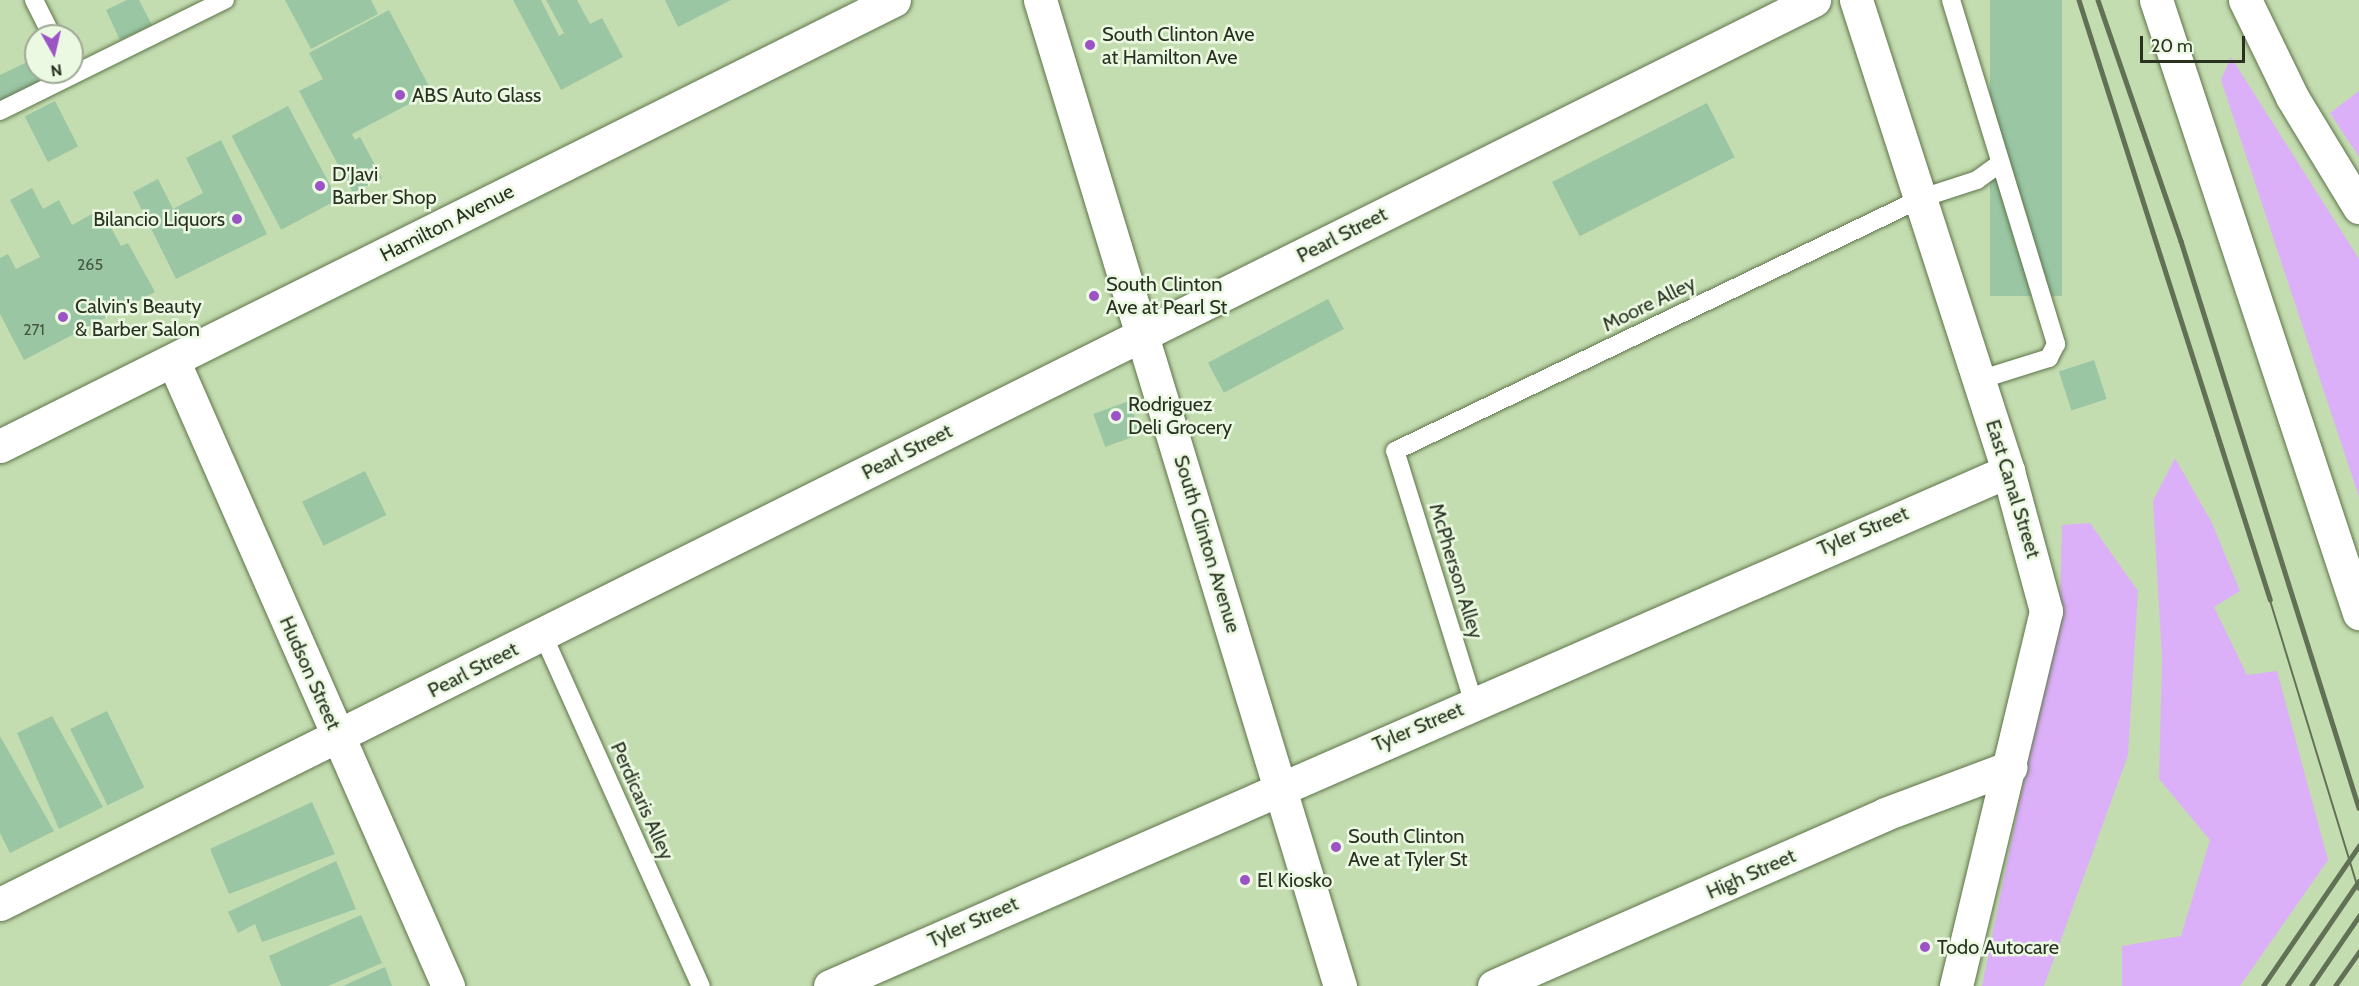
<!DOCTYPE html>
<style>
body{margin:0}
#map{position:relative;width:2359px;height:986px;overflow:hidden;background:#c4ddb0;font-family:Cabin,sans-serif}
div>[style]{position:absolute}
.green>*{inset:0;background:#dcaff9}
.building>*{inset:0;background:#9ac6a4;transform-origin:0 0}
.roads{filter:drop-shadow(0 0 2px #5e744b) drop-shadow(0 0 2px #5e744b)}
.lane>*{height:18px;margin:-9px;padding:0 9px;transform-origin:9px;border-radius:9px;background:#fff}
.street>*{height:33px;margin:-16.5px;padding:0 16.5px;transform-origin:16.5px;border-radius:16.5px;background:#fff}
.secondary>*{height:33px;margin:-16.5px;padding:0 16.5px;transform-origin:16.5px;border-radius:16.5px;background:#fff}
.highway>*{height:33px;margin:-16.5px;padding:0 16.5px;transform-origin:16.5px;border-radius:16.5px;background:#fff}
.tram>*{height:1.5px;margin:-0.75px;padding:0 0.75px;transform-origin:0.75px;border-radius:0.75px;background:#627155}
.rail>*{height:4.5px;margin:-2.25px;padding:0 2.25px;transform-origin:2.25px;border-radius:2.25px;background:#627155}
.dots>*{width:16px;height:16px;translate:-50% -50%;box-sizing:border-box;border:3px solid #ecf9e2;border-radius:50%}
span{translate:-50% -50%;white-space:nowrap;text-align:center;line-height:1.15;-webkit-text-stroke:5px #ecf9e2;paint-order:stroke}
.number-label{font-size:16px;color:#455742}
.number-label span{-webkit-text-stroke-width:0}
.poi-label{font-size:20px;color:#293221}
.left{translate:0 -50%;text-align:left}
.right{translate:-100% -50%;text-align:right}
.street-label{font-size:20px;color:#293221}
.north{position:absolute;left:24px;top:24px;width:60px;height:60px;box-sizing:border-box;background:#ecf9e2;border:2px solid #9ea995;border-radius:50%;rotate:172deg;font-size:16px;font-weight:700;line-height:24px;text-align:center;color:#293221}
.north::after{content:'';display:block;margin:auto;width:21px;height:27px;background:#9c53c6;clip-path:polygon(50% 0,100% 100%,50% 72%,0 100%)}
.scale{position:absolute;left:2140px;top:36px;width:105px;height:27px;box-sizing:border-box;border:3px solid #293221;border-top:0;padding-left:8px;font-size:18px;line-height:21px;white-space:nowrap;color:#293221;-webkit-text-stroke:4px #ecf9e2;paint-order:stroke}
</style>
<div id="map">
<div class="green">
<div style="clip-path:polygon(2231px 57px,2359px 259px,2359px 497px,2221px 80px)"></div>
<div style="clip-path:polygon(2359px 91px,2359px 157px,2330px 113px)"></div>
<div style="clip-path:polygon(2175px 458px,2212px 523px,2240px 591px,2214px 607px,2247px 675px,2277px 671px,2328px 860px,2240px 986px,2122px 986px,2122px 946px,2181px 936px,2210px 840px,2159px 779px,2162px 659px,2153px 501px)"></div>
<div style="clip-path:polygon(2090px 523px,2138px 591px,2128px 755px,2044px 986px,1982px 986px,2060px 602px,2062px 525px)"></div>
</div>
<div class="building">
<div style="clip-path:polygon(127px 0,139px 0,152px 25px,120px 40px,106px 10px)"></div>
<div style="clip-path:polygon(285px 0,371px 0,378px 14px,311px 49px)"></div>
<div style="clip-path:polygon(513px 0,541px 0,559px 36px,564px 33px,546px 0,577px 0,590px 24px,602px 18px,623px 57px,561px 90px)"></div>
<div style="clip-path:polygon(665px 0,731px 0,678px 27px)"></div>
<div style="left:1990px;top:0;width:72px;height:296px"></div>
<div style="clip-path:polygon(389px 10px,432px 92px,352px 134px,355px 140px,360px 137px,382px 178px,353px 193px,299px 91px,323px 79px,309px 53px)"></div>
<div style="clip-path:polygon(36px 58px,36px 72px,58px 74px,0 102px,0 75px)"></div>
<div style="left:55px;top:101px;width:51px;height:34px;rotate:63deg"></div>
<div style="left:1707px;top:103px;width:61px;height:174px;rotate:63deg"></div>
<div style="left:288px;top:106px;width:106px;height:64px;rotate:62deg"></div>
<div style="clip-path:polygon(221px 140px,267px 234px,176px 279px,133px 192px,158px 179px,173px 209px,203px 193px,186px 158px)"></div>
<div style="clip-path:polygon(32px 188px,43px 209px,59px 200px,72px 225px,101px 209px,121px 246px,128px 243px,155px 292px,24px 360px,0 314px,0 258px,8px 254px,16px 269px,40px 257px,10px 200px)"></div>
<div style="left:1328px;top:299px;width:34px;height:136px;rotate:62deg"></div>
<div style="left:2094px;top:360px;width:41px;height:37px;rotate:72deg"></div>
<div style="left:1129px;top:401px;width:35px;height:38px;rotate:70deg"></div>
<div style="left:365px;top:471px;width:49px;height:70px;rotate:64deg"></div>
<div style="left:107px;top:711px;width:85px;height:41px;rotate:64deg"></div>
<div style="clip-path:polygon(52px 716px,103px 807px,59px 829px,17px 733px)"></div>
<div style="clip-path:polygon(0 736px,54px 831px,10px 853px,0 833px)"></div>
<div style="clip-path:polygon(312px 802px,335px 854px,229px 894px,210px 849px)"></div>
<div style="clip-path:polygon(336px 861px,356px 909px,262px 942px,255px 924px,238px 933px,228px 912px)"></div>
<div style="clip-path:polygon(361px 915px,382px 963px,328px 986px,281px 986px,269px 956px)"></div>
<div style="clip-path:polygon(385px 967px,392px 986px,343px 986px)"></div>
</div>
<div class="roads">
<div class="lane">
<div style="left:34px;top:0;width:40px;rotate:63.4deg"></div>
<div style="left:1951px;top:0;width:360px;rotate:73deg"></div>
<div style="left:2056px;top:344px;width:16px;rotate:117deg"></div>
<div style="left:2049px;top:358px;width:73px;rotate:162.6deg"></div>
<div style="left:0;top:111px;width:251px;rotate:-26.3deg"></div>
<div style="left:543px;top:635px;width:385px;rotate:65.8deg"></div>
<div style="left:1474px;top:704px;width:265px;rotate:-107.3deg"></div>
<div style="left:1395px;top:451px;width:585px;rotate:-25.64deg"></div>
<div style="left:1922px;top:198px;width:58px;rotate:-18.1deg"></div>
<div style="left:1977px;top:180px;width:29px;rotate:-36deg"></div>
</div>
<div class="street">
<div style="left:1856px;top:0;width:495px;rotate:72.1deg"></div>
<div style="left:2008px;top:471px;width:145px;rotate:74.8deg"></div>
<div style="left:2046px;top:611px;width:386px;rotate:103.5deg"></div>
<div style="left:173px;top:360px;width:684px;rotate:66.28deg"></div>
<div style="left:0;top:904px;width:2027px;rotate:-26.49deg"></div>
<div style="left:830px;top:986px;width:1286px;rotate:-23.61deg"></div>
<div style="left:1494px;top:986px;width:427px;rotate:-23.7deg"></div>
<div style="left:1885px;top:814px;width:134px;rotate:-20.5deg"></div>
</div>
<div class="secondary">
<div style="left:1040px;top:0;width:1031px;rotate:73.08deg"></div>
<div style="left:0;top:446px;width:999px;rotate:-26.51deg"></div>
</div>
<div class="highway">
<div style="left:2156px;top:0;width:646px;rotate:71.68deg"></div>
<div style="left:2245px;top:0;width:108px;rotate:64.1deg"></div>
<div style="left:2292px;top:97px;width:129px;rotate:58.7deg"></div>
</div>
</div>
<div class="tram">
<div style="left:2270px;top:599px;width:304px;rotate:73deg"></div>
</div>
<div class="rail">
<div style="left:2079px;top:0;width:629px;rotate:72.31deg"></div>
<div style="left:2098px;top:0;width:255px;rotate:71deg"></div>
<div style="left:2181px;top:241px;width:594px;rotate:72.57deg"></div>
<div style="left:2263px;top:986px;width:170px;rotate:-55.6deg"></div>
<div style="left:2287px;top:986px;width:127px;rotate:-55.6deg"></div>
<div style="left:2311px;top:986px;width:85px;rotate:-55.6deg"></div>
<div style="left:2335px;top:986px;width:42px;rotate:-54.8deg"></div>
</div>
<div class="dots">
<div style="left:1090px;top:45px;background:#9c53c6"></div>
<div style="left:400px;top:95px;background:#9c53c6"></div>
<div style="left:320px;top:186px;background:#9c53c6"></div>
<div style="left:237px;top:219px;background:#9c53c6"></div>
<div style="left:1094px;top:296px;background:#9c53c6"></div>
<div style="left:63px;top:317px;background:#9c53c6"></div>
<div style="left:1116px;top:416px;background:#9c53c6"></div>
<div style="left:1336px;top:847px;background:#9c53c6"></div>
<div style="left:1245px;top:880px;background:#9c53c6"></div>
<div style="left:1925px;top:947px;background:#9c53c6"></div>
</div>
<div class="number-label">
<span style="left:90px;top:265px">265</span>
<span style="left:34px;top:330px">271</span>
</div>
<div class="poi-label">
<span class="left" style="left:1102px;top:46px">South Clinton Ave<br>at Hamilton Ave</span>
<span class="left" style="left:412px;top:95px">ABS Auto Glass</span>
<span class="left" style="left:332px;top:186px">D'Javi<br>Barber Shop</span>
<span class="right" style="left:225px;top:219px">Bilancio Liquors</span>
<span class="left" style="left:1106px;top:296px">South Clinton<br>Ave at Pearl St</span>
<span class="left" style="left:75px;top:318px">Calvin's Beauty<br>&amp; Barber Salon</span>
<span class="left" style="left:1128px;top:416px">Rodriguez<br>Deli Grocery</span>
<span class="left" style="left:1348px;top:848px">South Clinton<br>Ave at Tyler St</span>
<span class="left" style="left:1257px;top:880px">El Kiosko</span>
<span class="left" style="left:1937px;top:947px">Todo Autocare</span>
</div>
<div class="street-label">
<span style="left:447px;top:223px;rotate:-27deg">Hamilton Avenue</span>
<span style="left:1342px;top:235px;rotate:-27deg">Pearl Street</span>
<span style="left:1649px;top:304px;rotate:-26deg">Moore Alley</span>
<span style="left:907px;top:452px;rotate:-27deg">Pearl Street</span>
<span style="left:2013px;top:489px;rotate:73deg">East Canal Street</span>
<span style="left:1863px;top:531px;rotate:-23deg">Tyler Street</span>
<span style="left:1207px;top:544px;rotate:73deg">South Clinton Avenue</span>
<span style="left:1456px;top:571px;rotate:73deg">McPherson Alley</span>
<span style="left:473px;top:670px;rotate:-27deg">Pearl Street</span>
<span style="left:310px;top:673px;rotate:66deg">Hudson Street</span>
<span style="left:1418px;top:727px;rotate:-23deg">Tyler Street</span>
<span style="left:642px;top:801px;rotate:66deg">Perdicaris Alley</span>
<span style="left:1751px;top:874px;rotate:-24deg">High Street</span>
<span style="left:973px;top:922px;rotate:-24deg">Tyler Street</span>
</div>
<div class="north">N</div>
<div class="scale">20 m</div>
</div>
